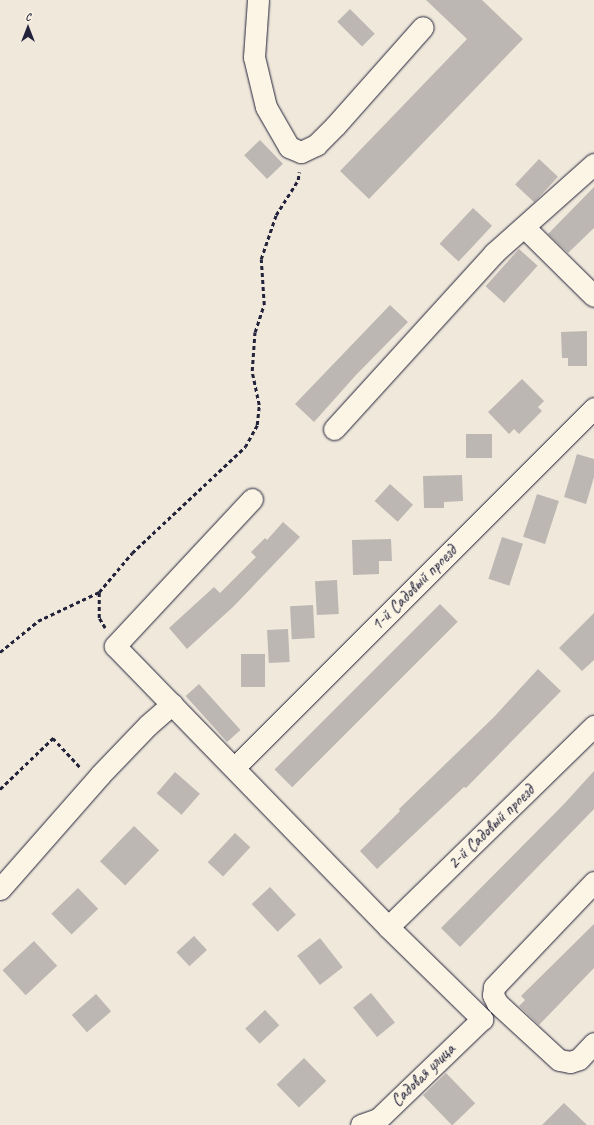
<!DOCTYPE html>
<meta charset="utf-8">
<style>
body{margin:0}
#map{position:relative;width:594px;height:1125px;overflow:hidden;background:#efe8db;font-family:Caveat,sans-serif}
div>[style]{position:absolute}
.building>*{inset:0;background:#bcb7b3;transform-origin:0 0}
.path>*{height:2.5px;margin-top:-1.25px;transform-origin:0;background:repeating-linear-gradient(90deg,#22223b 0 4px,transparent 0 7px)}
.roads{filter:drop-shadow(0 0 1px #22223b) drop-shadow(0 0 1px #22223b)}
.street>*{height:21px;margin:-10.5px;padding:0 10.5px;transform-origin:10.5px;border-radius:10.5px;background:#fcf5e5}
span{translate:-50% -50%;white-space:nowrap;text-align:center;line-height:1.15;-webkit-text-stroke:3px #fcf5e5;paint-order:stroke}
.street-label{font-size:17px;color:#22223b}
.north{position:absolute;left:8px;top:8px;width:40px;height:40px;-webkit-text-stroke:3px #fcf5e5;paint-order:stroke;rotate:0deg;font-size:11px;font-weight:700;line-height:16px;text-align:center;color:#22223b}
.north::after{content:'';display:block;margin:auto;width:14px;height:18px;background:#22223b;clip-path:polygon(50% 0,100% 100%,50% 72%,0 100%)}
</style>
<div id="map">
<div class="building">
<div style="clip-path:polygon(426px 0,482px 0,523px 39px,369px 199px,340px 171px,467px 39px)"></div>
<div style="left:350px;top:9px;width:35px;height:18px;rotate:45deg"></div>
<div style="left:260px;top:140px;width:33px;height:22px;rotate:46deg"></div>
<div style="left:539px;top:159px;width:26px;height:35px;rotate:43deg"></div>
<div style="clip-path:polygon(594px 187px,594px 228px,568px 253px,548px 234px)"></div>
<div style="left:473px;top:208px;width:26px;height:49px;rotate:43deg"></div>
<div style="left:519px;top:249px;width:25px;height:50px;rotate:42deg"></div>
<div style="clip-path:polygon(390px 305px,408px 322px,356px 375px,314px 422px,295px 404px)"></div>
<div style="clip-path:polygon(587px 331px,587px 366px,568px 366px,568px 358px,562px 358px,561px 332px)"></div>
<div style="clip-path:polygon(522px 379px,544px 401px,538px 407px,542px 411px,519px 434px,514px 429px,509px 434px,488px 412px)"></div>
<div style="left:466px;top:434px;width:26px;height:24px"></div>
<div style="clip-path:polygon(577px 454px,594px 459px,594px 477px,586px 504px,564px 497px)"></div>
<div style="clip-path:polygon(462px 475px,463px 501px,444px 502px,444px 508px,424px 508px,423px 476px)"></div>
<div style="left:390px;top:484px;width:31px;height:23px;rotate:42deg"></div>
<div style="left:537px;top:494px;width:23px;height:45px;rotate:18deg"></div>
<div style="clip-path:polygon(283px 522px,300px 537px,234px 606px,187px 649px,169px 628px,214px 587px,220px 593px,256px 557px,251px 552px,265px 538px,267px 540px)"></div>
<div style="left:502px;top:537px;width:22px;height:44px;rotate:18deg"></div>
<div style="clip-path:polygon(391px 539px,392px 561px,379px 561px,379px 574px,353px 575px,352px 540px)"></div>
<div style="left:337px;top:580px;width:34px;height:22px;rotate:87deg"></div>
<div style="left:440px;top:604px;width:25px;height:234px;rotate:45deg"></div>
<div style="left:313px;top:605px;width:33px;height:23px;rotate:87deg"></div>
<div style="clip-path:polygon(594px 613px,594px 660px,582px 671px,559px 648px)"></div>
<div style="left:288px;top:629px;width:33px;height:21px;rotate:87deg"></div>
<div style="left:241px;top:654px;width:24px;height:33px"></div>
<div style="clip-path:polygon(538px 669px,561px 691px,466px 788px,464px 787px,377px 869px,360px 851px,400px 811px,399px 809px,494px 717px)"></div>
<div style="left:199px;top:684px;width:62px;height:18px;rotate:48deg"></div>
<div style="clip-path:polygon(594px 771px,594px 809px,460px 947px,441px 928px,564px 804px)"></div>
<div style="left:175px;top:772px;width:33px;height:28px;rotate:41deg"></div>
<div style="left:134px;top:826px;width:35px;height:49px;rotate:44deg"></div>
<div style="left:235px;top:833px;width:21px;height:40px;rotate:43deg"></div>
<div style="left:270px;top:887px;width:38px;height:25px;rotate:47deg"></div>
<div style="left:78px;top:888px;width:29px;height:37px;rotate:46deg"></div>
<div style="clip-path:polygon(594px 924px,594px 968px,539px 1025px,519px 1006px,525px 1000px,521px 996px)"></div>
<div style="left:194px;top:936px;width:19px;height:24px;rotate:47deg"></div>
<div style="left:320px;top:938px;width:37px;height:29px;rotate:52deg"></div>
<div style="left:34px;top:941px;width:34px;height:43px;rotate:47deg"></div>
<div style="left:371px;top:993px;width:38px;height:23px;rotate:51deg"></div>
<div style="left:96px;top:994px;width:23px;height:32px;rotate:49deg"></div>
<div style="left:265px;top:1010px;width:21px;height:27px;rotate:47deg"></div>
<div style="left:304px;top:1058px;width:32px;height:38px;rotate:46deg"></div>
<div style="left:446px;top:1073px;width:42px;height:32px;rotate:46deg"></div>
<div style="clip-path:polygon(564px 1103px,587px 1125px,542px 1125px)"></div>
</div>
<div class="path">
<div style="left:105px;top:628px;width:12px;rotate:-121deg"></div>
<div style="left:99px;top:618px;width:26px;rotate:-90deg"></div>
<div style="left:99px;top:592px;width:51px;rotate:-49.8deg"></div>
<div style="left:132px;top:553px;width:155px;rotate:-43.2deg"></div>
<div style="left:245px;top:447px;width:25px;rotate:-61deg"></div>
<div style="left:257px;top:425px;width:20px;rotate:-84deg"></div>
<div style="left:259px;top:405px;width:35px;rotate:-102deg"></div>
<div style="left:252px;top:371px;width:39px;rotate:-86deg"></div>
<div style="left:255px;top:332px;width:28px;rotate:-72deg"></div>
<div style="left:264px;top:305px;width:46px;rotate:-93.7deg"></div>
<div style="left:261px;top:259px;width:46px;rotate:-71.2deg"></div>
<div style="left:276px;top:215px;width:41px;rotate:-57.8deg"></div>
<div style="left:298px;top:180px;width:8px;rotate:-83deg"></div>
<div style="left:0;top:652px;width:49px;rotate:-39.2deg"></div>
<div style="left:38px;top:621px;width:68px;rotate:-25.4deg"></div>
<div style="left:0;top:789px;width:74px;rotate:-43.9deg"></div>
<div style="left:53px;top:738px;width:40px;rotate:47deg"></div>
</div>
<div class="roads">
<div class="street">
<div style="left:258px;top:0;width:57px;rotate:94deg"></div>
<div style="left:254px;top:57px;width:51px;rotate:76.5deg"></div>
<div style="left:266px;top:107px;width:46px;rotate:60.1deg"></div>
<div style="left:289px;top:147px;width:13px;rotate:23deg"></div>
<div style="left:301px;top:152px;width:17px;rotate:-25deg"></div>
<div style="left:316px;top:145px;width:27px;rotate:-45deg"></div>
<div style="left:335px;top:126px;width:132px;rotate:-48.4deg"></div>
<div style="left:524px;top:227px;width:98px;rotate:44.6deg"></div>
<div style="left:334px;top:429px;width:238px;rotate:-47.7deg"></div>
<div style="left:494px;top:253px;width:134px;rotate:-41.7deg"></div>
<div style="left:252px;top:499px;width:201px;rotate:133deg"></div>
<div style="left:115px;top:646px;width:392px;rotate:45.8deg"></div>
<div style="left:388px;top:927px;width:132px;rotate:44.4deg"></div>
<div style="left:482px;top:1019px;width:144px;rotate:136.1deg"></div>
<div style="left:378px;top:1119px;width:18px;rotate:161deg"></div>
<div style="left:234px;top:768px;width:509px;rotate:-45deg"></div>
<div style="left:594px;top:882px;width:145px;rotate:133.6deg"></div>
<div style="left:494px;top:987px;width:8px;rotate:97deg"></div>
<div style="left:493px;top:995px;width:9px;rotate:63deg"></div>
<div style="left:497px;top:1003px;width:84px;rotate:42.6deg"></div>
<div style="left:559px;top:1060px;width:11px;rotate:10deg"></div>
<div style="left:570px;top:1062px;width:9px;rotate:-18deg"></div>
<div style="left:579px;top:1059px;width:22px;rotate:-47deg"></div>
<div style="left:0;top:889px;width:152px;rotate:-48.7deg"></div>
<div style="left:100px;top:775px;width:69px;rotate:-46.2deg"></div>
<div style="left:148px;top:725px;width:32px;rotate:-41deg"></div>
<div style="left:388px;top:927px;width:288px;rotate:-44.3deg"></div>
</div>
</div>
<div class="street-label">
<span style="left:414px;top:588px;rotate:-45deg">1-й Садовый проезд</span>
<span style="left:491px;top:827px;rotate:-44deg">2-й Садовый проезд</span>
<span style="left:423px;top:1075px;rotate:-44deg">Садовая улица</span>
</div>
<div class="north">С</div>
</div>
